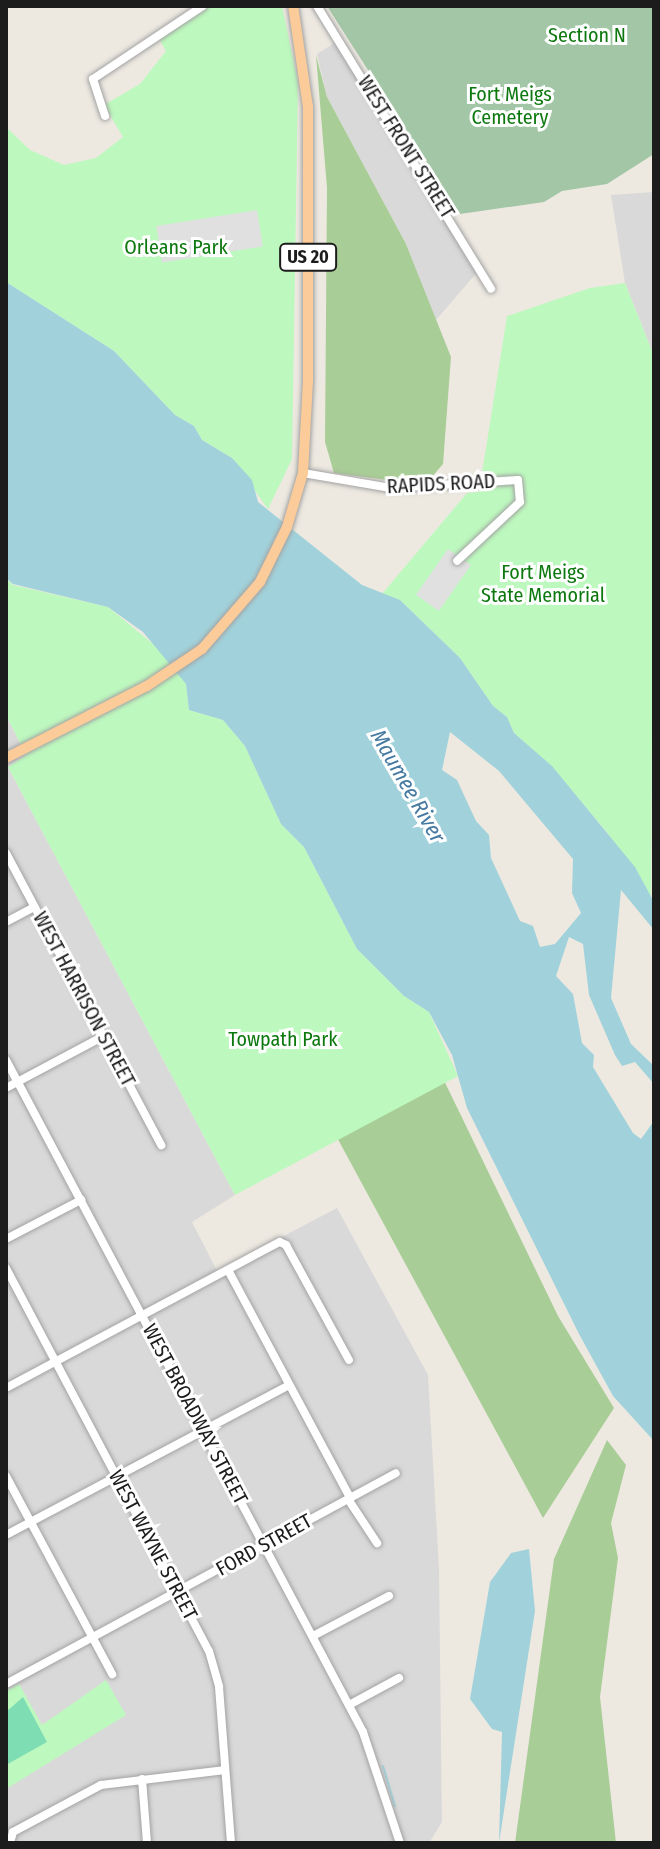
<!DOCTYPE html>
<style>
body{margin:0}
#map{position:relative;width:660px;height:1849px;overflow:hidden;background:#ede9e1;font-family:"Fira Sans Condensed",sans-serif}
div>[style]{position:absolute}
.residential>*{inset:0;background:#dad9d9}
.forest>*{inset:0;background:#a9cd96}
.cemetery>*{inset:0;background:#a2c6a6}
.park>*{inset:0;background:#bdf9be}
.pitch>*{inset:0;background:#7fddb3}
.parking>*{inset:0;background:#e0e0e0;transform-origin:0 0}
.water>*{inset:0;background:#a1d2db}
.stream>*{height:2px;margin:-1px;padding:0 1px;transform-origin:1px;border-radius:1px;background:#a1d2db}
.roads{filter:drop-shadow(0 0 2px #a3a3a3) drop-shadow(0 0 2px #a3a3a3)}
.minor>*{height:8px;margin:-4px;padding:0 4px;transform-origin:4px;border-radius:4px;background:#fff}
.major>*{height:10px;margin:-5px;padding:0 5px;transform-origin:5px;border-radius:5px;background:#fbcb99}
span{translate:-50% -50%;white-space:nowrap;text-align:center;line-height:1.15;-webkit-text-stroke:6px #fff;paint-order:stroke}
.shield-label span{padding:2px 6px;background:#fff;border:2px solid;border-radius:6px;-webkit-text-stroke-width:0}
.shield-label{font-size:18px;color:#1c1c1c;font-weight:700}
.park-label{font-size:20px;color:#0c780e}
.street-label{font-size:20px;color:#1c1c1c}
.water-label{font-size:22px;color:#467aa2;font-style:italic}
.frame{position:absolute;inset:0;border:8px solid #1c1c1c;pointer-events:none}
</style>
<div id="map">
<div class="residential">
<div style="clip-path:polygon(336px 42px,480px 269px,436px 320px,406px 244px,327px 97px,317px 54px)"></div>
<div style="clip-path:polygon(654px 192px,654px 356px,625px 283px,611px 195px)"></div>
<div style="clip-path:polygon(6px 715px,26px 755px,8px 767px,235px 1195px,192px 1222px,217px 1271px,337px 1208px,428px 1375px,439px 1568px,442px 1822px,429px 1843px,6px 1843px)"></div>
</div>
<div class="forest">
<div style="clip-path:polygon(316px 55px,327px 97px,406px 244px,451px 357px,443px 464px,425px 485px,334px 473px,325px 442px,327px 188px)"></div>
<div style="clip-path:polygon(437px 1066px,558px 1316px,614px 1408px,543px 1518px,334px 1132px)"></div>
<div style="clip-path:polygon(607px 1440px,626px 1465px,611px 1523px,618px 1558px,600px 1697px,616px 1843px,515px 1843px,554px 1559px)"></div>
</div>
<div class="cemetery">
<div style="clip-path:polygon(327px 6px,654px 6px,654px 154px,607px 184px,562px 191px,544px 202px,460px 214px)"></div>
</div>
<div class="park">
<div style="clip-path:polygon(210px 6px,282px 6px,298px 82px,292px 459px,268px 509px,232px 458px,202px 440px,194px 426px,175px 415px,114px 351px,6px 282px,6px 127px,30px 150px,64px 165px,96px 158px,123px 137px,104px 105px,140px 84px,166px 51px,159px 39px)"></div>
<div style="clip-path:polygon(625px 283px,654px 356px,651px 896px,606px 831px,551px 766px,514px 733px,507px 717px,493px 706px,460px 658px,400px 600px,382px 594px,467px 493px,479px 492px,507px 316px,590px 288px)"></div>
<div style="clip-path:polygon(6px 578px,13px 585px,108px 607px,164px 653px,186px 684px,189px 710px,223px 720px,245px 746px,281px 824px,304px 847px,357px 949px,404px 996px,429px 1012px,458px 1076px,235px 1195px,8px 767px,26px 755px,6px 715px)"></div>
<div style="clip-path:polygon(106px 1680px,126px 1715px,6px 1789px,6px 1691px,19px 1684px,42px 1725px)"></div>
</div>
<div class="pitch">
<div style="clip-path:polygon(23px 1697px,47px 1742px,6px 1765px,6px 1712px)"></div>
</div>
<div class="parking">
<div style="left:257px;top:210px;width:37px;height:102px;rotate:81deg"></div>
<div style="left:448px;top:549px;width:28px;height:56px;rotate:35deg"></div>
</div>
<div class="water">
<div style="clip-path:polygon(evenodd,6px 282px,114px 351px,175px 415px,194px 426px,202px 440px,232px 458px,252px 480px,258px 502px,362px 585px,400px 600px,460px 658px,493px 706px,507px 717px,514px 733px,552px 766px,635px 867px,654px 902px,654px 930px,621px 890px,611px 998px,631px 1044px,654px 1066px,654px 1084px,635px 1062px,622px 1066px,615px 1055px,589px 995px,583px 944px,569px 937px,556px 976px,573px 994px,582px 1043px,594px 1055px,593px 1067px,633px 1133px,641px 1139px,654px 1121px,654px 1441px,613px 1396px,579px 1334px,467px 1108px,452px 1055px,429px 1012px,404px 996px,357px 949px,304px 847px,281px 824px,245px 746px,223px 720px,189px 710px,186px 684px,143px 632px,108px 607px,13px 584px,6px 578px,6px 282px,450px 732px,499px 771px,573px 859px,572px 893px,581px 913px,555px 944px,540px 947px,533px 926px,520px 921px,491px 858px,489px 835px,476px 821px,457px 780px,442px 770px,450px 732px)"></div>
<div style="clip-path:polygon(529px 1549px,535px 1611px,499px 1843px,502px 1732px,492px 1729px,470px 1699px,490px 1582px,511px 1553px)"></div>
</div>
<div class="stream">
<div style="left:383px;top:1766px;width:42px;rotate:73.3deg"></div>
</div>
<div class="roads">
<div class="minor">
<div style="left:317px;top:6px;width:332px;rotate:58.4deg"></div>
<div style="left:105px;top:116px;width:39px;rotate:-108deg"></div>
<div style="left:93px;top:79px;width:132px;rotate:-33.6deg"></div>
<div style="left:303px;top:473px;width:89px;rotate:9.7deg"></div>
<div style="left:391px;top:488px;width:127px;rotate:-3.6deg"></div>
<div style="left:518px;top:480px;width:22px;rotate:85deg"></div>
<div style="left:520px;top:502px;width:86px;rotate:136.9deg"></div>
<div style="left:6px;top:853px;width:331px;rotate:62deg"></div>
<div style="left:6px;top:922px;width:32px;rotate:-28deg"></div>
<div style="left:6px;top:1060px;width:761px;rotate:62.02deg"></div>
<div style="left:363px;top:1732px;width:117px;rotate:71.6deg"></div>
<div style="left:6px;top:1088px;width:111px;rotate:-28deg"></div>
<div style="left:6px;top:1239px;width:85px;rotate:-27.5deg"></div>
<div style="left:6px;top:1268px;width:433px;rotate:62.1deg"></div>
<div style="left:209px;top:1651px;width:37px;rotate:74deg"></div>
<div style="left:219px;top:1687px;width:156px;rotate:85.6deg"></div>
<div style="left:228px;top:1270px;width:259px;rotate:61.8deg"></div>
<div style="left:6px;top:1388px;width:310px;rotate:-28.1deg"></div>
<div style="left:280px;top:1242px;width:7px;rotate:27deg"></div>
<div style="left:286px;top:1245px;width:131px;rotate:61.3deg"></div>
<div style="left:6px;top:1476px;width:225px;rotate:61.8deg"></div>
<div style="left:348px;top:1499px;width:53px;rotate:56.6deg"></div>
<div style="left:6px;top:1535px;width:320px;rotate:-27.9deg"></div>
<div style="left:313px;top:1636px;width:86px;rotate:-27.8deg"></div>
<div style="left:6px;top:1684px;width:443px;rotate:-28.4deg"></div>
<div style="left:349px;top:1705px;width:57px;rotate:-28.4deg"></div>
<div style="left:142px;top:1779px;width:64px;rotate:85.5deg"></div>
<div style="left:10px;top:1843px;width:11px;rotate:-75deg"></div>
<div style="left:13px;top:1832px;width:100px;rotate:-28.1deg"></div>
<div style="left:101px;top:1785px;width:125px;rotate:-6.9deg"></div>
</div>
<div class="major">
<div style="left:6px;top:758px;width:158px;rotate:-27.1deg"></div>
<div style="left:147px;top:686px;width:66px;rotate:-33.9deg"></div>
<div style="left:202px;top:649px;width:89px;rotate:-49.1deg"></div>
<div style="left:260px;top:582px;width:61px;rotate:-63.9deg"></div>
<div style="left:287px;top:527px;width:56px;rotate:-73.5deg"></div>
<div style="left:303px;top:473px;width:92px;rotate:-86.9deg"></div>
<div style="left:308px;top:381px;width:274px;rotate:-90deg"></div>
<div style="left:308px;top:107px;width:102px;rotate:-98.4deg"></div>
</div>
</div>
<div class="shield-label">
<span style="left:308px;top:257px">US 20</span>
</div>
<div class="park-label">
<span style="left:587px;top:35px">Section N</span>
<span style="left:510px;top:106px">Fort Meigs<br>Cemetery</span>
<span style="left:176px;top:247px">Orleans Park</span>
<span style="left:543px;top:584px">Fort Meigs<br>State Memorial</span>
<span style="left:283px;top:1039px">Towpath Park</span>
</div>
<div class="street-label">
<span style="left:406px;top:147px;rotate:58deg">WEST FRONT STREET</span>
<span style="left:441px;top:484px;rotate:-3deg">RAPIDS ROAD</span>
<span style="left:84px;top:999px;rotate:62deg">WEST HARRISON STREET</span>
<span style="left:195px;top:1414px;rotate:62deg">WEST BROADWAY STREET</span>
<span style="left:153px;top:1545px;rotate:62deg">WEST WAYNE STREET</span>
<span style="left:264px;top:1545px;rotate:-29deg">FORD STREET</span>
</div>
<div class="water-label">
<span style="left:408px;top:786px;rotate:60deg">Maumee River</span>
</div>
<div class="frame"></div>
</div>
